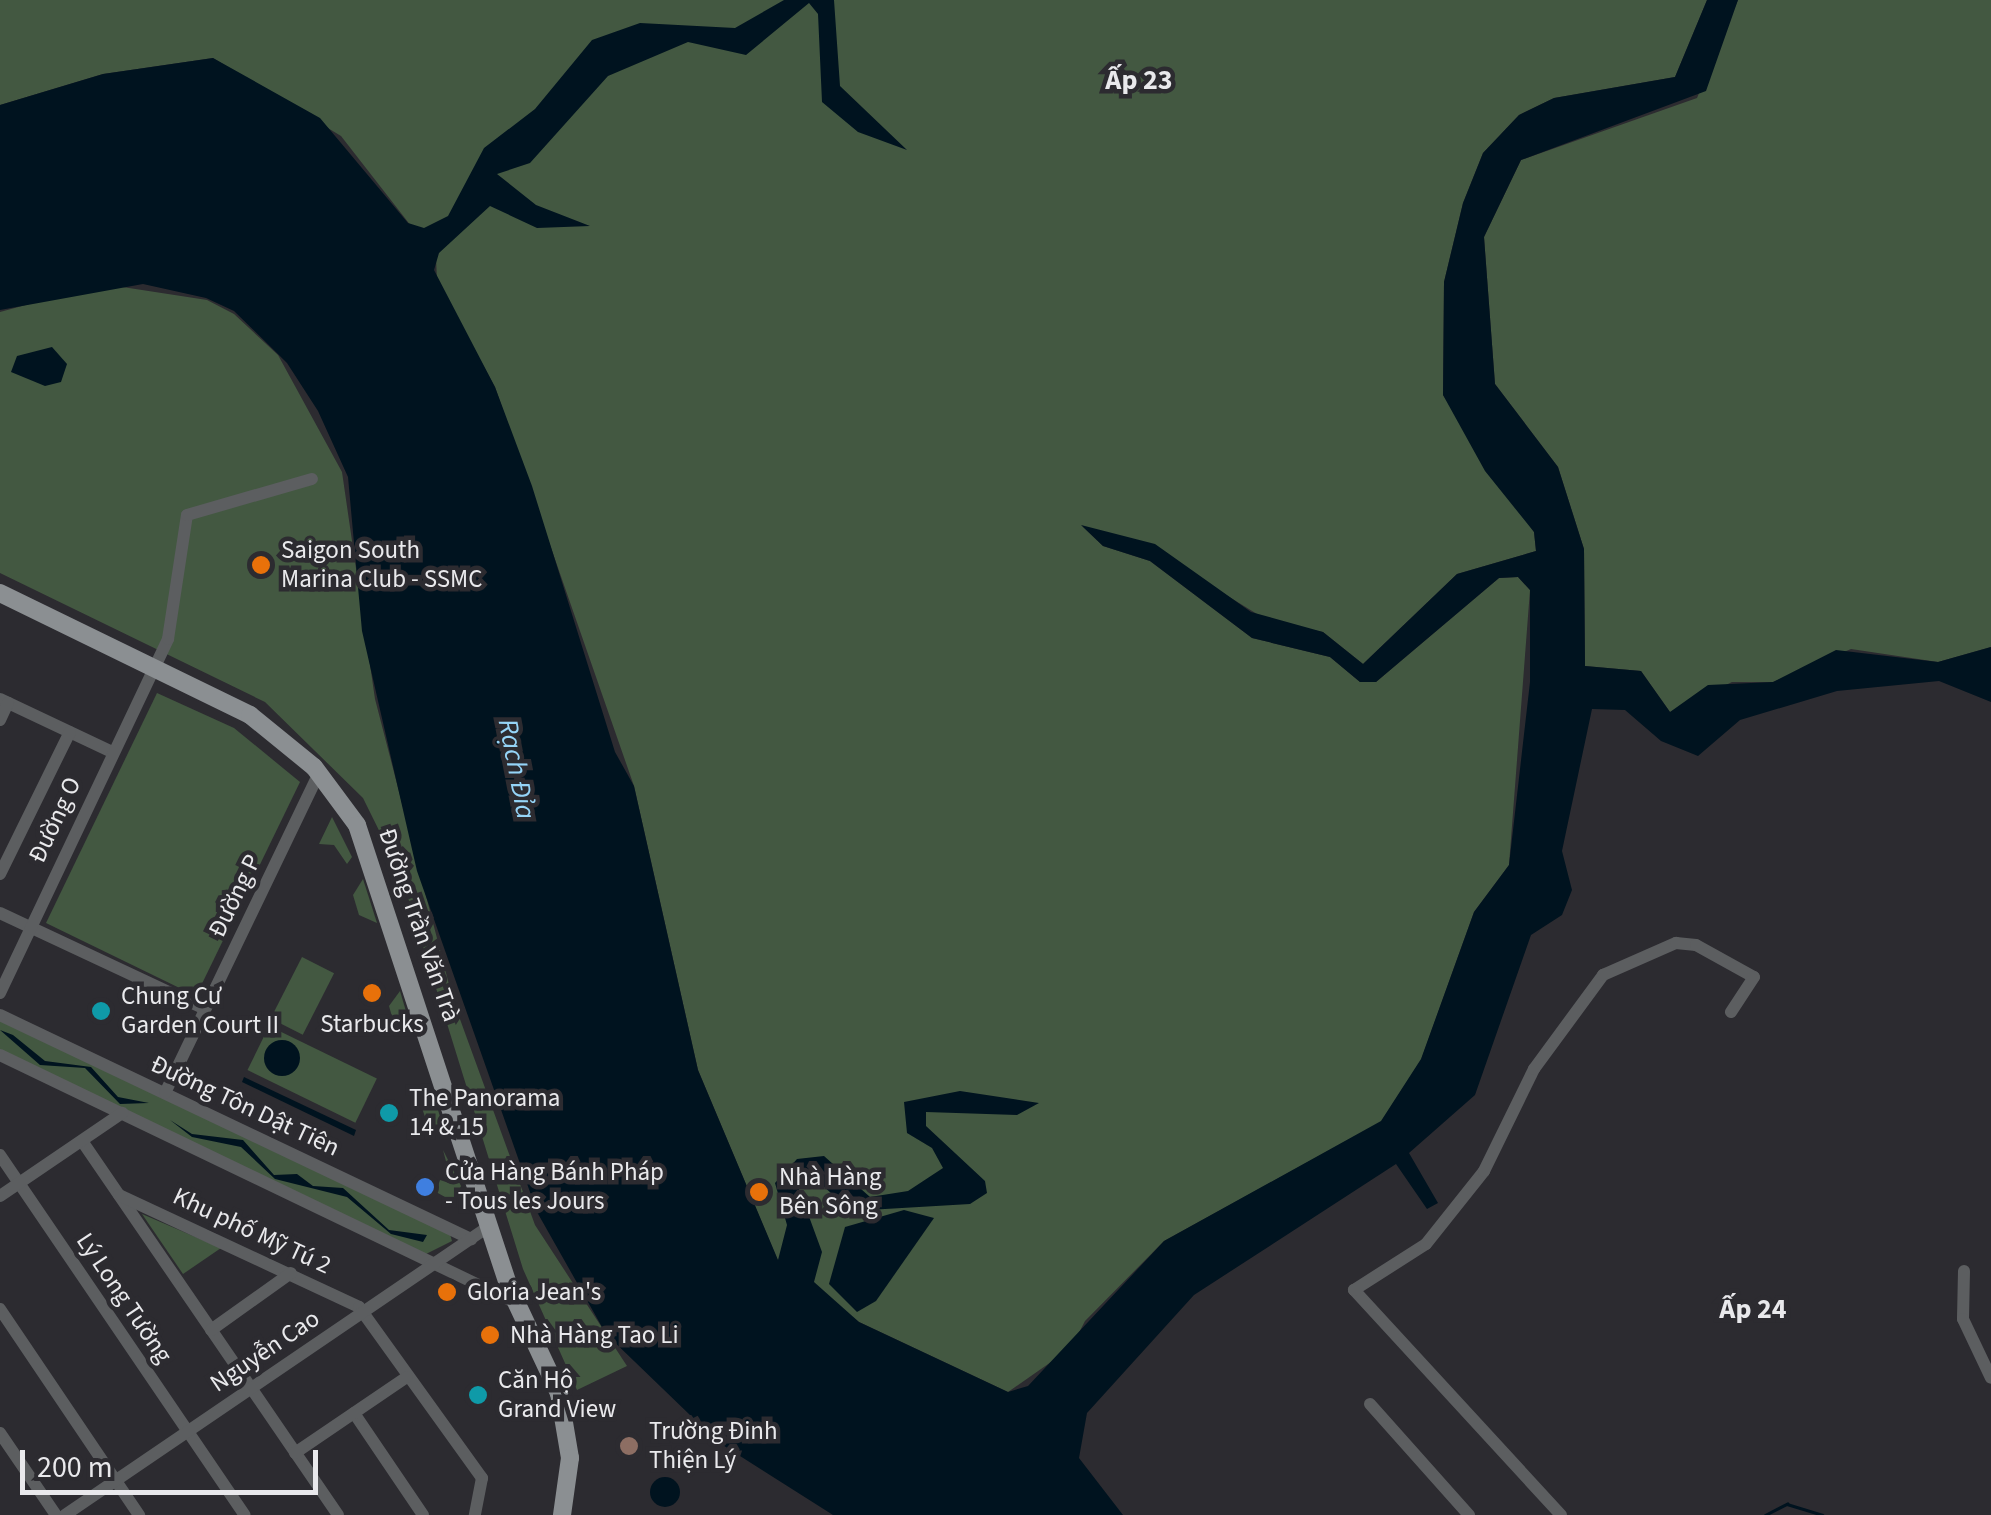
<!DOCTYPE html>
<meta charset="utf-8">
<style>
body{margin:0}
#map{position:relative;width:1991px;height:1515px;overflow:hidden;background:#2c2b30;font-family:"Source Sans 3",sans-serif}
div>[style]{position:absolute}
.green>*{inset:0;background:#435841;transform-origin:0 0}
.water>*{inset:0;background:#00131f}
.round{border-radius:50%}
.stream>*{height:2.5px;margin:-1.25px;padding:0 1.25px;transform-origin:1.25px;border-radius:1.25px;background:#00131f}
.minor>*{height:12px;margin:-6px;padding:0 6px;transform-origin:6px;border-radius:6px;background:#5c5e60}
.major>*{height:18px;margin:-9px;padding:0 9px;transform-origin:9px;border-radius:9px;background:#8b8f92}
.dots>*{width:28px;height:28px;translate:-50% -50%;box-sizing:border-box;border:5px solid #2c2b30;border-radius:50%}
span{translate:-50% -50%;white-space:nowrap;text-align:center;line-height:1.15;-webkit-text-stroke:9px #2c2b30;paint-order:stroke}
.poi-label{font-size:25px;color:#e9e9ec}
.left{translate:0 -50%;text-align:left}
.street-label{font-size:25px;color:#e9e9ec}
.neighbourhood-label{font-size:28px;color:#e9e9ec;font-weight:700}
.water-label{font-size:28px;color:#95d4f7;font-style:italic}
.scale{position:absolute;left:20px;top:1450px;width:298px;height:45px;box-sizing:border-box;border:5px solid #e9e9ec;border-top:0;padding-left:12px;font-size:30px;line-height:35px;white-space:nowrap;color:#e9e9ec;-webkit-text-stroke:8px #2c2b30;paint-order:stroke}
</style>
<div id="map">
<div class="green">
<div style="clip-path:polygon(0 0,1707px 0,1675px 77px,1554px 98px,1519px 115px,1483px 153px,1463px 203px,1444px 282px,1443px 395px,1534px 532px,1536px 551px,1457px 574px,1363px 664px,1323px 632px,1270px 622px,1187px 571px,1082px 526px,1103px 546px,1150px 561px,1252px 638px,1330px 657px,1360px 682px,1376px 682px,1499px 578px,1518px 577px,1530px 590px,1509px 865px,1474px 912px,1421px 1060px,1381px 1122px,1164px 1241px,1085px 1321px,1071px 1348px,1008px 1392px,859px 1322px,778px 1261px,698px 1070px,634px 786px,495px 387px,437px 281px,436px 258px,341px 136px,213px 58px,103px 74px,0 105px)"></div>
<div style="clip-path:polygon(1738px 0,1991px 0,1991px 647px,1938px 662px,1851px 649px,1773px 682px,1732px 682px,1670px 712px,1641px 671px,1585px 666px,1584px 549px,1558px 467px,1495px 384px,1484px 237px,1521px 160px,1697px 98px)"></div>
<div style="clip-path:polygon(103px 284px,207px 300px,234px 314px,278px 355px,342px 472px,375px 699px,453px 1000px,535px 1225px,627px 1366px,577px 1390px,523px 1269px,401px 875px,363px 798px,265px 702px,0 573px,0 312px)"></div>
<div style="clip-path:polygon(157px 693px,234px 728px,300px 782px,196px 996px,46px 923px)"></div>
<div style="clip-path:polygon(332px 817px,352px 857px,347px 864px,334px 845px,319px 844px)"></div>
<div style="clip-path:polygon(363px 879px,377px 923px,359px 915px,353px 895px)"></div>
<div style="left:302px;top:957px;width:36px;height:69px;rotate:27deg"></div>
<div style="clip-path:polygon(400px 991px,413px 1035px,395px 1027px,389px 1006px)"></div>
<div style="clip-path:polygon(0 1020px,450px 1234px,452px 1241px,426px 1254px,0 1050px)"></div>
<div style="left:269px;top:1026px;width:120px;height:49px;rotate:26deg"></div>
<div style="clip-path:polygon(433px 1093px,446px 1137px,429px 1129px,422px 1108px)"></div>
<div style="clip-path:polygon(443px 1150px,461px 1186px,454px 1202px,436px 1192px,440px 1180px,452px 1184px)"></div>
<div style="clip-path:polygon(142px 1214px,221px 1248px,183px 1274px)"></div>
</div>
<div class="water">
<div style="clip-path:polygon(784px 0,834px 0,840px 86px,907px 150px,858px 132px,822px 102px,818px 14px,809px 3px,746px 55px,688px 42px,608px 76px,530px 163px,497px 174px,536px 205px,590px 226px,537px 228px,490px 206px,439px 253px,434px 270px,495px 387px,532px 486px,615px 752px,634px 786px,698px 1070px,778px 1260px,787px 1225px,775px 1183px,797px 1159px,824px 1156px,870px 1197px,908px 1191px,943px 1168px,932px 1148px,907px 1133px,904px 1102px,960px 1091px,1039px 1103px,1017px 1115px,926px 1112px,926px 1126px,985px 1181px,987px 1193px,970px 1204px,851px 1211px,822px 1185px,796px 1181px,822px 1252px,814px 1282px,859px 1322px,1008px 1392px,1028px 1386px,1164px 1241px,1381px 1121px,1421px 1059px,1474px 912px,1509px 865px,1530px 682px,1530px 590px,1518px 577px,1499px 578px,1376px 682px,1360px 682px,1330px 657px,1252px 638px,1150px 561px,1103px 546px,1081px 525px,1155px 544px,1251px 612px,1323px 632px,1363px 664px,1457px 574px,1536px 551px,1534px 532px,1485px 471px,1443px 395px,1444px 282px,1463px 203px,1483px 153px,1519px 115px,1554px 98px,1675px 77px,1707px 0,1738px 0,1706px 91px,1521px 160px,1484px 237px,1495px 384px,1558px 467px,1584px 549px,1585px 666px,1641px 671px,1670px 712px,1708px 685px,1773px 682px,1836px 650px,1938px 662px,1991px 647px,1991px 702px,1939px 681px,1837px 691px,1740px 720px,1698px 756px,1661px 741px,1625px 710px,1592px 709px,1562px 851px,1572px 890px,1562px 915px,1531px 935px,1475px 1095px,1409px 1153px,1438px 1203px,1427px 1209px,1396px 1164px,1194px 1295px,1087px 1413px,1079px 1458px,1123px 1515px,833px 1515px,718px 1442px,606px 1334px,537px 1212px,417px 871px,362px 631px,348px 477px,318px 411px,287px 363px,234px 311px,206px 298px,143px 284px,0 310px,0 105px,103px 74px,213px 58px,320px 118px,408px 223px,424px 228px,448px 216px,484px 148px,535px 109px,592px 40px,640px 23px,735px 28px)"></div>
<div style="clip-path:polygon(52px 347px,67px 364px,61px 382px,45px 386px,11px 372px,17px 356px)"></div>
<div style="clip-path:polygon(0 1030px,13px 1035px,45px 1061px,91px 1067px,118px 1097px,149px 1103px,120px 1104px,85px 1068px,40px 1065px)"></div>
<div class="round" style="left:264px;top:1040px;width:36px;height:36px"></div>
<div style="clip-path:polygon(244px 1077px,356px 1130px,354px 1136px,242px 1082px)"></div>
<div style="clip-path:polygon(170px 1120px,192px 1134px,243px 1140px,274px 1175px,297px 1174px,313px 1186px,343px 1188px,389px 1230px,427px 1235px,423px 1242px,391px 1234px,347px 1197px,275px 1179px,241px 1147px,192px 1137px)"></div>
<div style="clip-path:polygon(904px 1210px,934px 1218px,876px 1301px,857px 1312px,829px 1284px,845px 1227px)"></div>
<div class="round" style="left:650px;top:1477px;width:30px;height:30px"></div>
</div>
<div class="stream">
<div style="left:1765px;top:1515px;width:25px;rotate:-27deg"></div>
<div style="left:1787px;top:1504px;width:37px;rotate:17deg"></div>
</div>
<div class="minor">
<div style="left:0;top:699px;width:124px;rotate:25.3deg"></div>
<div style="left:0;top:720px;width:19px;rotate:-65deg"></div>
<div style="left:0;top:874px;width:158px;rotate:-63.8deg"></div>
<div style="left:0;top:913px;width:226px;rotate:25.1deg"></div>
<div style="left:0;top:993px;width:392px;rotate:-64.6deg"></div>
<div style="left:168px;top:639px;width:125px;rotate:-81.3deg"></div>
<div style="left:187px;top:515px;width:130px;rotate:-16.1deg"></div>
<div style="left:0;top:1015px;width:522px;rotate:25.44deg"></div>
<div style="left:0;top:1055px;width:573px;rotate:25.67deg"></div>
<div style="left:165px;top:1093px;width:355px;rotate:-64.3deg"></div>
<div style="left:82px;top:1141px;width:453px;rotate:55.6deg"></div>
<div style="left:0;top:1155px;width:435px;rotate:55.8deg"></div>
<div style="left:119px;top:1195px;width:265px;rotate:25deg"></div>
<div style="left:359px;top:1307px;width:211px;rotate:54.3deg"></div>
<div style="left:482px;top:1478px;width:38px;rotate:101deg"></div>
<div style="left:0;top:1196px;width:148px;rotate:-34.2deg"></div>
<div style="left:1964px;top:1271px;width:48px;rotate:91.2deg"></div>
<div style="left:1963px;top:1319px;width:65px;rotate:64.6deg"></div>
<div style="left:0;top:1309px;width:249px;rotate:56deg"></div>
<div style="left:211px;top:1330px;width:98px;rotate:-35.5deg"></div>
<div style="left:1370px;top:1404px;width:149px;rotate:48.3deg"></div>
<div style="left:354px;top:1413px;width:123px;rotate:55.9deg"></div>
<div style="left:0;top:1433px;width:99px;rotate:55.7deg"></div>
<div style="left:295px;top:1453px;width:135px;rotate:-34.2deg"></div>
<div style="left:65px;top:1515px;width:515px;rotate:-34.25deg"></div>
<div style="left:1561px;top:1515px;width:306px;rotate:-132.6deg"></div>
<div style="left:1354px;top:1290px;width:85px;rotate:-32.6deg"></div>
<div style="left:1426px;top:1244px;width:93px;rotate:-51.5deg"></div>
<div style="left:1484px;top:1171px;width:114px;rotate:-63.9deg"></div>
<div style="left:1534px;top:1069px;width:117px;rotate:-53.7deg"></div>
<div style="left:1603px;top:975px;width:80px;rotate:-23.7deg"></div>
<div style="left:1676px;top:943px;width:20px;rotate:6deg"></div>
<div style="left:1696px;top:945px;width:66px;rotate:28.9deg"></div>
<div style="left:1754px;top:977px;width:42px;rotate:123.3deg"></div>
</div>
<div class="major">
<div style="left:0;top:593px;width:278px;rotate:26deg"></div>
<div style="left:250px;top:715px;width:82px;rotate:39.1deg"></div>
<div style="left:314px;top:767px;width:72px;rotate:53.4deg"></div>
<div style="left:357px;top:825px;width:489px;rotate:71.8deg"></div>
<div style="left:510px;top:1289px;width:115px;rotate:64.8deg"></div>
<div style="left:559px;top:1393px;width:66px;rotate:80.4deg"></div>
<div style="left:570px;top:1458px;width:58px;rotate:98deg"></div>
</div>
<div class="dots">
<div style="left:261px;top:565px;background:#e8710a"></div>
<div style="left:372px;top:993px;background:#e8710a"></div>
<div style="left:101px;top:1011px;background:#0f9aa8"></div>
<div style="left:389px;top:1113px;background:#0f9aa8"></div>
<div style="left:425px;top:1187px;background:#3f7fe0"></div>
<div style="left:759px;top:1192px;background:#e8710a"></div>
<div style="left:447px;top:1292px;background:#e8710a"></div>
<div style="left:490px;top:1335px;background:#e8710a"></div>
<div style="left:478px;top:1395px;background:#0f9aa8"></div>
<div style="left:629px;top:1446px;background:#8d6e63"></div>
</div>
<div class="poi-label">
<span class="left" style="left:281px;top:565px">Saigon South<br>Marina Club - SSMC</span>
<span class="left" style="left:121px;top:1011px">Chung Cư<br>Garden Court II</span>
<span style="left:372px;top:1024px">Starbucks</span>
<span class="left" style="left:409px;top:1113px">The Panorama<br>14 &amp; 15</span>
<span class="left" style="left:445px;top:1187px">Cửa Hàng Bánh Pháp<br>- Tous les Jours</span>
<span class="left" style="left:779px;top:1192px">Nhà Hàng<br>Bên Sông</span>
<span class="left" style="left:467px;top:1292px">Gloria Jean's</span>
<span class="left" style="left:510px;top:1335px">Nhà Hàng Tao Li</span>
<span class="left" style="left:498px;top:1395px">Căn Hộ<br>Grand View</span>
<span class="left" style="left:649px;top:1446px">Trường Đinh<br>Thiện Lý</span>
</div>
<div class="street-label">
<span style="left:55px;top:820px;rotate:-65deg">Đường O</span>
<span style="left:235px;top:896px;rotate:-64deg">Đường P</span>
<span style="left:419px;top:925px;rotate:71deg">Đường Trần Văn Trà</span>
<span style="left:245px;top:1106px;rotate:25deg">Đường Tôn Dật Tiên</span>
<span style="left:252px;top:1231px;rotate:25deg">Khu phố Mỹ Tú 2</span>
<span style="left:124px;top:1298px;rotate:56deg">Lý Long Tường</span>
<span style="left:265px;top:1351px;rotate:-34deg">Nguyễn Cao</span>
</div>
<div class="neighbourhood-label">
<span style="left:1139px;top:80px">Ấp 23</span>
<span style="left:1753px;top:1309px">Ấp 24</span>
</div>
<div class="water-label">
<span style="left:517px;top:769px;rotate:79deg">Rạch Đỉa</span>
</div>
<div class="scale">200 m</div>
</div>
